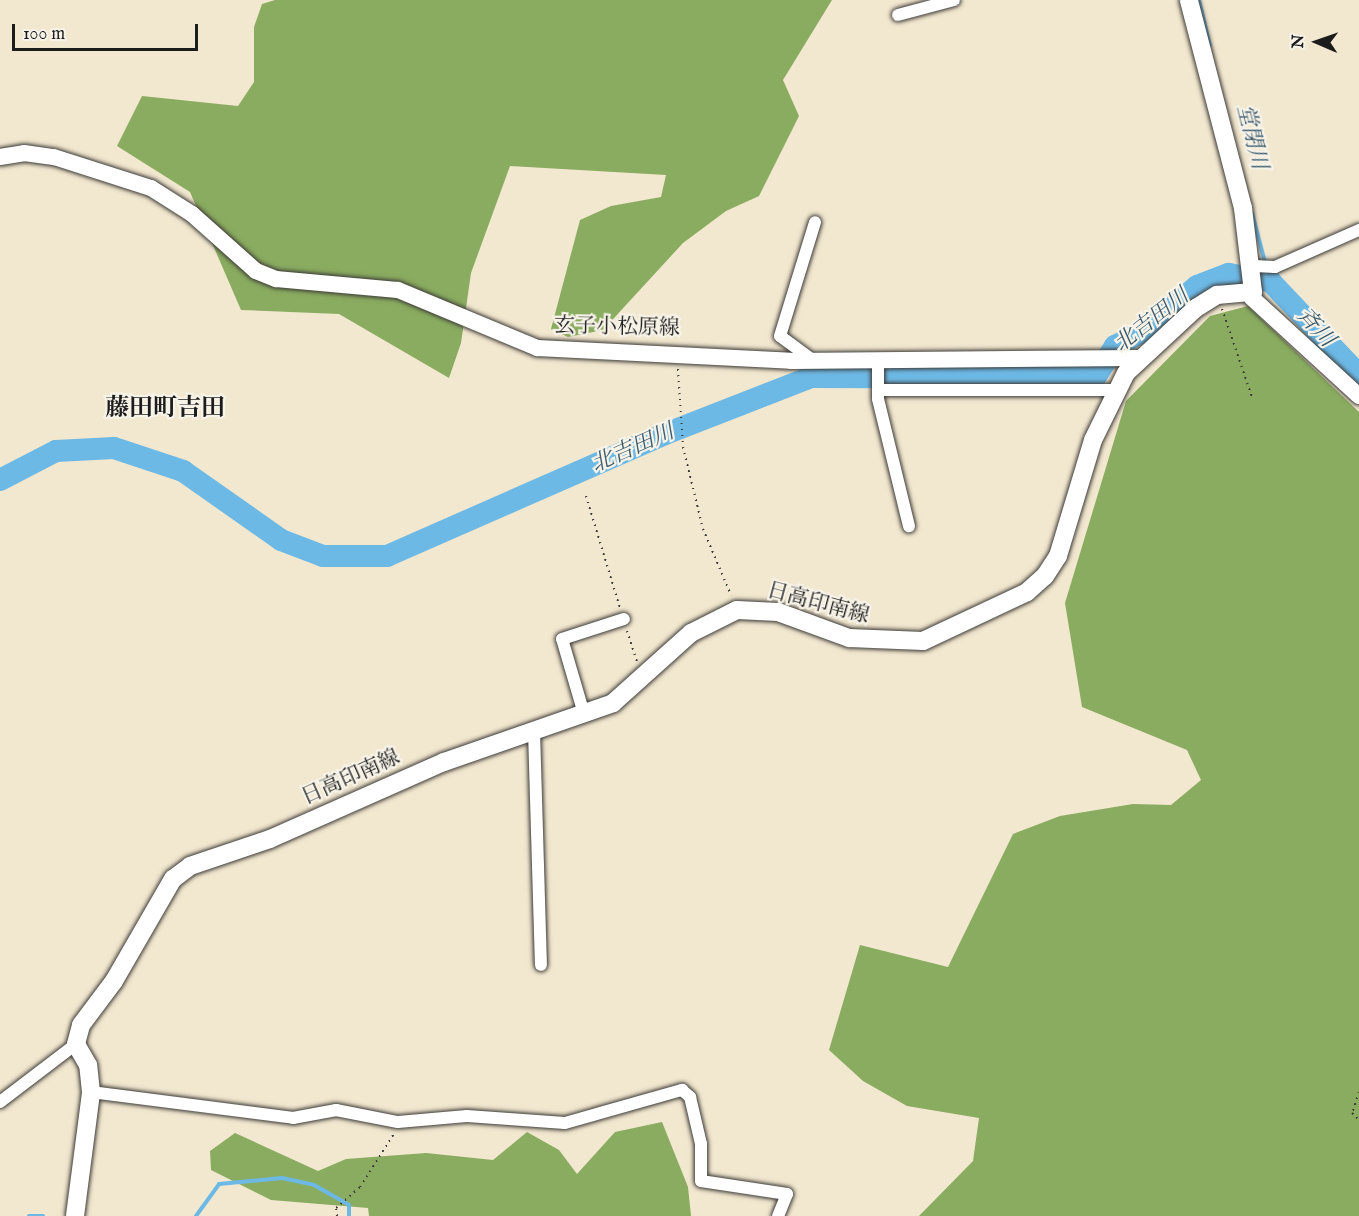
<!DOCTYPE html>
<meta charset="utf-8">
<style>
body{margin:0}
#map{position:relative;width:1359px;height:1216px;overflow:hidden;background:#f2e7cf;font-family:"IM FELL English","Noto Serif JP",serif}
div>[style]{position:absolute}
.forest>*{inset:0;background:#8aac60}
.stream>*{height:4px;margin:-2px;padding:0 2px;transform-origin:2px;border-radius:2px;background:#6db9e6}
.river>*{height:22px;margin:-11px;padding:0 11px;transform-origin:11px;border-radius:11px;background:#6db9e6}
.path>*{height:2px;margin-top:-1px;transform-origin:0;background:repeating-linear-gradient(90deg,#3c3a37 0 1.5px,transparent 0 6px)}
.roads{filter:drop-shadow(0 0 2px #3c3a37) drop-shadow(0 0 2px #3c3a37)}
.minor>*{height:12px;margin:-6px;padding:0 6px;transform-origin:6px;border-radius:6px;background:#fff}
.secondary>*{height:16px;margin:-8px;padding:0 8px;transform-origin:8px;border-radius:8px;background:#fff}
.primary>*{height:18px;margin:-9px;padding:0 9px;transform-origin:9px;border-radius:9px;background:#fff}
span{translate:-50% -50%;white-space:nowrap;text-align:center;line-height:1.15;-webkit-text-stroke:4.5px #f7f3e8;paint-order:stroke}
.street-label{font-size:21px;color:#1c1c1c}
.water-label{font-size:22px;color:#3c5b6d;font-style:italic}
.quarter-label{font-size:24px;color:#1c1c1c;font-weight:700}
.north{position:absolute;left:1287px;top:12px;width:60px;height:60px;-webkit-text-stroke:4px #f7f3e8;paint-order:stroke;rotate:272deg;font-size:16px;font-weight:700;line-height:24px;text-align:center;color:#1c1c1c}
.north::after{content:'';display:block;margin:auto;width:21px;height:27px;background:#1c1c1c;clip-path:polygon(50% 0,100% 100%,50% 72%,0 100%)}
.scale{position:absolute;left:12px;top:24px;width:186px;height:27px;box-sizing:border-box;border:3px solid #1c1c1c;border-top:0;padding-left:8px;font-size:18px;line-height:21px;white-space:nowrap;color:#1c1c1c;-webkit-text-stroke:4px #f7f3e8;paint-order:stroke}
</style>
<div id="map">
<div class="forest">
<div style="clip-path:polygon(275px 0,832px 0,783px 80px,799px 116px,759px 196px,726px 211px,683px 243px,603px 330px,568px 337px,551px 329px,580px 220px,611px 206px,661px 197px,666px 175px,510px 166px,471px 273px,461px 343px,449px 378px,339px 314px,241px 310px,190px 192px,117px 146px,142px 96px,238px 106px,254px 82px,254px 27px,262px 4px)"></div>
<div style="clip-path:polygon(1248px 306px,1359px 412px,1359px 1216px,919px 1216px,973px 1161px,979px 1118px,907px 1106px,863px 1081px,829px 1050px,860px 945px,948px 967px,1013px 834px,1060px 816px,1133px 804px,1171px 805px,1201px 780px,1187px 750px,1082px 707px,1065px 603px,1126px 401px,1210px 316px)"></div>
<div style="clip-path:polygon(662px 1122px,688px 1187px,691px 1216px,369px 1216px,368px 1208px,271px 1200px,211px 1170px,210px 1151px,235px 1133px,318px 1171px,346px 1159px,426px 1153px,493px 1160px,527px 1132px,559px 1150px,577px 1174px,615px 1132px)"></div>
</div>
<div class="stream">
<div style="left:1199px;top:0;width:47px;rotate:76.6deg"></div>
<div style="left:1252px;top:213px;width:70px;rotate:75.2deg"></div>
<div style="left:29px;top:1216px;width:14px"></div>
<div style="left:196px;top:1216px;width:39px;rotate:-54deg"></div>
<div style="left:219px;top:1184px;width:63px;rotate:-5.4deg"></div>
<div style="left:282px;top:1178px;width:33px;rotate:12deg"></div>
<div style="left:314px;top:1185px;width:40px;rotate:29.7deg"></div>
<div style="left:349px;top:1205px;width:11px;rotate:90deg"></div>
</div>
<div class="river">
<div style="left:0;top:480px;width:63px;rotate:-27.4deg"></div>
<div style="left:56px;top:451px;width:58px;rotate:-3deg"></div>
<div style="left:114px;top:448px;width:73px;rotate:18.4deg"></div>
<div style="left:183px;top:471px;width:120px;rotate:35.1deg"></div>
<div style="left:281px;top:540px;width:45px;rotate:20.9deg"></div>
<div style="left:323px;top:556px;width:64px"></div>
<div style="left:387px;top:556px;width:304px;rotate:-23.7deg"></div>
<div style="left:665px;top:434px;width:157px;rotate:-21.3deg"></div>
<div style="left:811px;top:377px;width:284px;rotate:0.2deg"></div>
<div style="left:1095px;top:378px;width:38px;rotate:-58deg"></div>
<div style="left:1115px;top:346px;width:29px;rotate:-27deg"></div>
<div style="left:1141px;top:333px;width:73px;rotate:-40deg"></div>
<div style="left:1197px;top:286px;width:34px;rotate:-21deg"></div>
<div style="left:1229px;top:274px;width:42px;rotate:9.7deg"></div>
<div style="left:1270px;top:281px;width:129px;rotate:46.6deg"></div>
</div>
<div class="path">
<div style="left:1222px;top:309px;width:96px;rotate:71.2deg"></div>
<div style="left:678px;top:369px;width:78px;rotate:86.3deg"></div>
<div style="left:683px;top:447px;width:84px;rotate:76.3deg"></div>
<div style="left:703px;top:529px;width:72px;rotate:67deg"></div>
<div style="left:586px;top:496px;width:117px;rotate:73.1deg"></div>
<div style="left:627px;top:631px;width:33px;rotate:72deg"></div>
<div style="left:1359px;top:1092px;width:22px;rotate:108deg"></div>
<div style="left:1352px;top:1113px;width:10px;rotate:45deg"></div>
<div style="left:337px;top:1216px;width:8px;rotate:-97deg"></div>
<div style="left:336px;top:1208px;width:32px;rotate:-41deg"></div>
<div style="left:360px;top:1187px;width:65px;rotate:-57.5deg"></div>
</div>
<div class="roads">
<div class="minor">
<div style="left:898px;top:15px;width:58px;rotate:-15deg"></div>
<div style="left:1254px;top:266px;width:21px;rotate:3deg"></div>
<div style="left:1275px;top:267px;width:92px;rotate:-23.8deg"></div>
<div style="left:814px;top:361px;width:42px;rotate:-143.7deg"></div>
<div style="left:780px;top:336px;width:119px;rotate:-72.9deg"></div>
<div style="left:878px;top:361px;width:38px;rotate:90deg"></div>
<div style="left:878px;top:399px;width:131px;rotate:76.3deg"></div>
<div style="left:878px;top:390px;width:239px"></div>
<div style="left:584px;top:714px;width:78px;rotate:-106.3deg"></div>
<div style="left:562px;top:639px;width:65px;rotate:-17.9deg"></div>
<div style="left:534px;top:731px;width:234px;rotate:88.3deg"></div>
<div style="left:91px;top:1092px;width:204px;rotate:7.3deg"></div>
<div style="left:293px;top:1118px;width:44px;rotate:-10.5deg"></div>
<div style="left:336px;top:1110px;width:63px;rotate:11deg"></div>
<div style="left:398px;top:1122px;width:69px;rotate:-5deg"></div>
<div style="left:467px;top:1116px;width:98px;rotate:4.1deg"></div>
<div style="left:565px;top:1123px;width:122px;rotate:-15.8deg"></div>
<div style="left:682px;top:1090px;width:11px;rotate:41deg"></div>
<div style="left:690px;top:1097px;width:48px;rotate:76.8deg"></div>
<div style="left:701px;top:1144px;width:37px;rotate:90deg"></div>
<div style="left:701px;top:1181px;width:87px;rotate:8.6deg"></div>
<div style="left:787px;top:1194px;width:24px;rotate:112deg"></div>
<div style="left:0;top:1102px;width:96px;rotate:-37.3deg"></div>
</div>
<div class="secondary">
<div style="left:0;top:157px;width:24px;rotate:-9deg"></div>
<div style="left:24px;top:153px;width:30px;rotate:8deg"></div>
<div style="left:54px;top:157px;width:102px;rotate:17.7deg"></div>
<div style="left:151px;top:188px;width:49px;rotate:32.4deg"></div>
<div style="left:192px;top:214px;width:86px;rotate:41.7deg"></div>
<div style="left:256px;top:271px;width:22px;rotate:22deg"></div>
<div style="left:276px;top:279px;width:122px;rotate:5.2deg"></div>
<div style="left:398px;top:290px;width:151px;rotate:22.6deg"></div>
<div style="left:537px;top:348px;width:254px;rotate:2.9deg"></div>
<div style="left:791px;top:361px;width:347px;rotate:-0.5deg"></div>
<div style="left:1251px;top:297px;width:147px;rotate:42.5deg"></div>
</div>
<div class="primary">
<div style="left:75px;top:1216px;width:125px;rotate:-82.6deg"></div>
<div style="left:91px;top:1092px;width:27px;rotate:-96deg"></div>
<div style="left:88px;top:1065px;width:24px;rotate:-120deg"></div>
<div style="left:76px;top:1044px;width:20px;rotate:-75deg"></div>
<div style="left:81px;top:1025px;width:55px;rotate:-53.1deg"></div>
<div style="left:114px;top:981px;width:118px;rotate:-60deg"></div>
<div style="left:173px;top:879px;width:21px;rotate:-37deg"></div>
<div style="left:190px;top:866px;width:84px;rotate:-18.6deg"></div>
<div style="left:270px;top:839px;width:190px;rotate:-23.9deg"></div>
<div style="left:444px;top:762px;width:179px;rotate:-19.2deg"></div>
<div style="left:613px;top:703px;width:105px;rotate:-41.9deg"></div>
<div style="left:691px;top:633px;width:51px;rotate:-26.6deg"></div>
<div style="left:737px;top:610px;width:41px;rotate:2.8deg"></div>
<div style="left:778px;top:612px;width:76px;rotate:20.1deg"></div>
<div style="left:849px;top:638px;width:74px;rotate:2.3deg"></div>
<div style="left:923px;top:641px;width:115px;rotate:-25.2deg"></div>
<div style="left:1027px;top:592px;width:24px;rotate:-42deg"></div>
<div style="left:1045px;top:576px;width:24px;rotate:-57deg"></div>
<div style="left:1058px;top:556px;width:121px;rotate:-73.2deg"></div>
<div style="left:1093px;top:440px;width:75px;rotate:-63.8deg"></div>
<div style="left:1126px;top:373px;width:96px;rotate:-42.9deg"></div>
<div style="left:1196px;top:308px;width:25px;rotate:-32deg"></div>
<div style="left:1217px;top:295px;width:36px;rotate:-5deg"></div>
<div style="left:1253px;top:292px;width:85px;rotate:-96.8deg"></div>
<div style="left:1243px;top:208px;width:215px;rotate:-104.6deg"></div>
</div>
</div>
<div class="street-label">
<span style="left:617px;top:328px;rotate:1deg">玄子小松原線</span>
<span style="left:818px;top:604px;rotate:15deg">日高印南線</span>
<span style="left:351px;top:778px;rotate:-24deg">日高印南線</span>
</div>
<div class="water-label">
<span style="left:1251px;top:137px;rotate:76deg">堂閉川</span>
<span style="left:1152px;top:321px;rotate:-38deg">北吉田川</span>
<span style="left:1315px;top:328px;rotate:47deg">斉川</span>
<span style="left:633px;top:449px;rotate:-24deg">北吉田川</span>
</div>
<div class="quarter-label">
<span style="left:165px;top:409px">藤田町吉田</span>
</div>
<div class="north">N</div>
<div class="scale">100 m</div>
</div>
